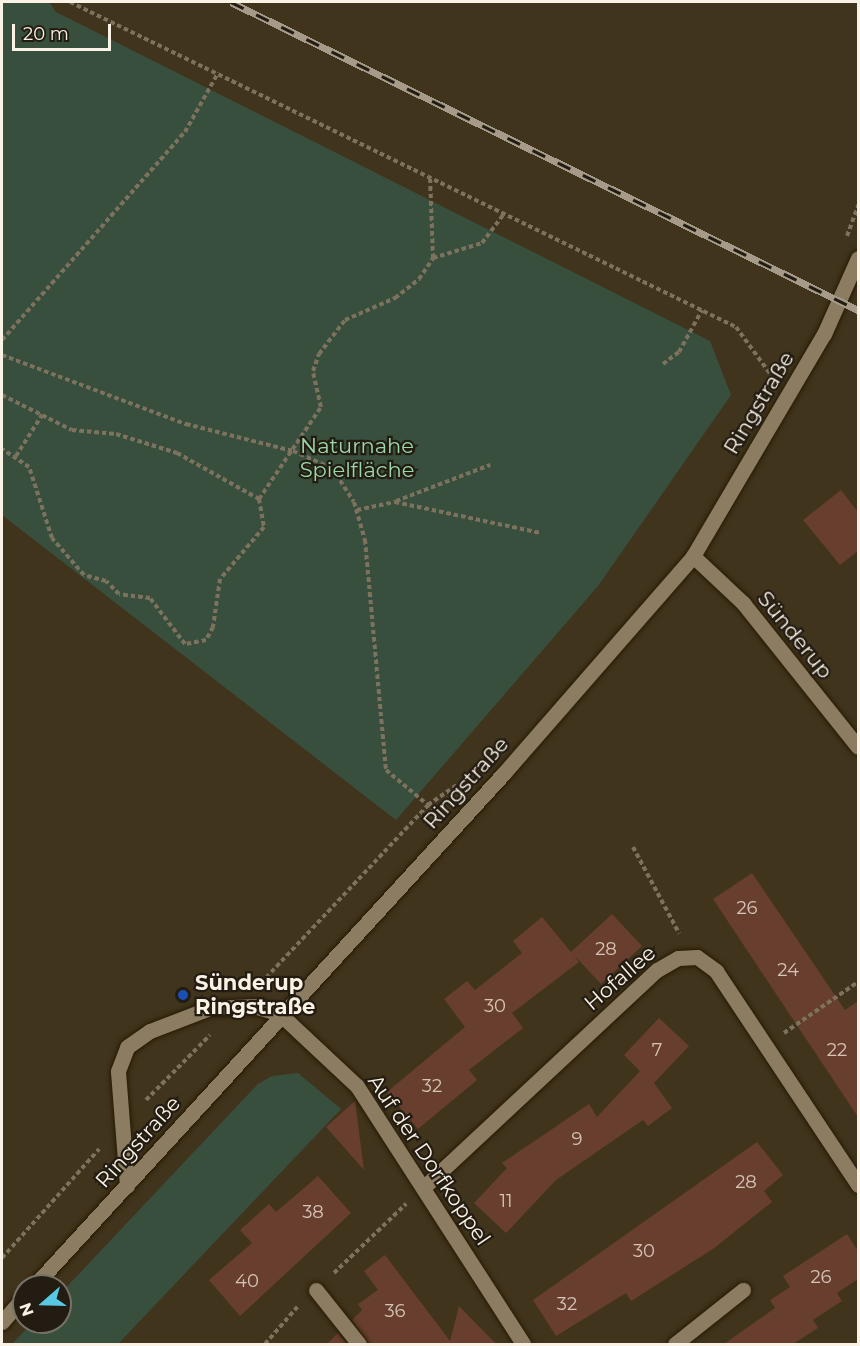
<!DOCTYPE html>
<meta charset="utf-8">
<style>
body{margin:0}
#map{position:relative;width:860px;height:1346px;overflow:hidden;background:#41341c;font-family:Montserrat,sans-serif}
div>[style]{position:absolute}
.green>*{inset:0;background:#394f3e}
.building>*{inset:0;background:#683e2e}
.path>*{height:4px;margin-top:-2px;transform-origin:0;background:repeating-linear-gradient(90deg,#7d725d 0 4.5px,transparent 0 7.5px)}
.roads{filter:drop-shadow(0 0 2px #271b04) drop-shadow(0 0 2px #271b04)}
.minor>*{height:15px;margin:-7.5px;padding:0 7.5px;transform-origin:7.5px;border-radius:7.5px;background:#8b7c62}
.rail>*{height:7px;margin-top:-3.5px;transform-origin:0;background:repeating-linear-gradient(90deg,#221c12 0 14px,#a59b88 0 28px);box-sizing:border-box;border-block:2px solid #a59b88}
.dots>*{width:16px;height:16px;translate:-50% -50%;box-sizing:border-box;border:3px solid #221c12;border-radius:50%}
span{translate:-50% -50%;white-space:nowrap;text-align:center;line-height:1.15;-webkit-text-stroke:4.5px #221c12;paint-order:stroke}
.number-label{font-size:18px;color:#d6c5b6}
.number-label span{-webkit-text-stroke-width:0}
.street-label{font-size:21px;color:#faf2e4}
.park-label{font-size:21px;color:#99d9a8}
.poi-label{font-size:21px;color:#faf2e4;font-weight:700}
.left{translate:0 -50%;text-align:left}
.frame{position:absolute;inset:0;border:3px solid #faf2e4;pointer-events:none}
.north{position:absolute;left:12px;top:1274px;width:60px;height:60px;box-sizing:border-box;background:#221c12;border:2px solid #787266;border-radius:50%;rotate:250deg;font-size:16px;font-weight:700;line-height:24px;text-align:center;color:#faf2e4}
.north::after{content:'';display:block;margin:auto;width:21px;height:27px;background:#59c8e5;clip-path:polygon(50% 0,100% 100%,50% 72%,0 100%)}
.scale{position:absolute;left:12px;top:24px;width:99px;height:27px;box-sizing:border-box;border:3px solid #faf2e4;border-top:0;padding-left:8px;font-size:18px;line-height:21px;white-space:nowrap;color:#faf2e4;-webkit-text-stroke:4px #221c12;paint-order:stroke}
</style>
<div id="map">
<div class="green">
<div style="clip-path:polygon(2px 2px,49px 2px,56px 12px,710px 341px,731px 395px,598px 586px,396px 820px,2px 515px)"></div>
<div style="clip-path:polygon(298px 1073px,341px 1109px,118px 1344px,12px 1344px,33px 1322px,60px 1322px,60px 1294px,258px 1084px,272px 1076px)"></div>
</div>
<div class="building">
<div style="clip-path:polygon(841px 490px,858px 512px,858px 551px,840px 565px,803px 520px)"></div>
<div style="clip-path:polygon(752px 873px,845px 1010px,858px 1001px,858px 1117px,713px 899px)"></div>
<div style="clip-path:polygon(612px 914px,642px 946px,601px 984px,574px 955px,579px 962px,512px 1013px,523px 1028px,469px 1070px,477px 1080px,418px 1129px,387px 1092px,465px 1027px,444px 999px,467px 981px,475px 990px,522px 953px,513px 941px,542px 917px,571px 952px)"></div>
<div style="clip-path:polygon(659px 1018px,689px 1046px,654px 1083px,672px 1108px,648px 1126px,643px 1120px,556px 1180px,506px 1233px,474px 1203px,507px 1168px,502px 1163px,589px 1104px,597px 1117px,640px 1071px,624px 1055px)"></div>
<div style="clip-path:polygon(355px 1101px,364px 1170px,326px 1127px)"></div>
<div style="clip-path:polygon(757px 1142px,783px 1175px,764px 1191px,772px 1202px,713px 1249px,631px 1301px,626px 1293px,556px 1336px,533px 1300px)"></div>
<div style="clip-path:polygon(318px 1176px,351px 1213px,240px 1316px,209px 1280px,252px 1243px,240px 1230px,269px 1204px,276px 1212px)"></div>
<div style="clip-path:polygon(847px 1234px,858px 1251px,858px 1279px,837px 1293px,842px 1301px,813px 1320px,818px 1328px,793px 1344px,724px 1344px,775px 1308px,770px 1300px,790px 1287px,783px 1276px)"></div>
<div style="clip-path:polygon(385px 1255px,450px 1341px,459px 1306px,496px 1344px,369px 1344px,352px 1320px,362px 1310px,358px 1304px,378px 1290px,364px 1271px)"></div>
<div style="clip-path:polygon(338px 1333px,347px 1344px,327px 1344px)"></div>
</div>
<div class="path">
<div style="left:70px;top:2px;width:741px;rotate:26.01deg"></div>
<div style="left:736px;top:327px;width:59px;rotate:53.9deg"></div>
<div style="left:847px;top:236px;width:33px;rotate:-70deg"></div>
<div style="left:433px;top:258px;width:51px;rotate:-17deg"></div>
<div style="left:482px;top:243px;width:38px;rotate:-53deg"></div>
<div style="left:2px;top:340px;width:277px;rotate:-48.7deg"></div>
<div style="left:185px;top:132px;width:68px;rotate:-60.8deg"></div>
<div style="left:2px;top:355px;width:197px;rotate:20.6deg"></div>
<div style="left:186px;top:424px;width:110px;rotate:14.2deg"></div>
<div style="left:293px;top:451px;width:43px;rotate:23.6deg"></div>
<div style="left:332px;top:468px;width:40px;rotate:57.1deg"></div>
<div style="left:354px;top:502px;width:40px;rotate:74deg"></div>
<div style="left:365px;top:540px;width:231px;rotate:84.8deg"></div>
<div style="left:386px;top:770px;width:64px;rotate:39.9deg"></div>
<div style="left:663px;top:364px;width:20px;rotate:-37deg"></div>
<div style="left:679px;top:352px;width:48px;rotate:-61.3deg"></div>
<div style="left:2px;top:395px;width:78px;rotate:26.6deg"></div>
<div style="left:72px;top:430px;width:44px;rotate:5.2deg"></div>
<div style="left:116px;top:434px;width:64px;rotate:17.3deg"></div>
<div style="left:177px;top:453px;width:94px;rotate:29.3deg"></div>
<div style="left:259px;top:499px;width:28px;rotate:80deg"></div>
<div style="left:264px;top:527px;width:68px;rotate:130.2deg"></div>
<div style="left:220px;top:579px;width:49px;rotate:98.3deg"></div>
<div style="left:213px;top:627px;width:15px;rotate:118deg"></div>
<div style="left:206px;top:640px;width:21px;rotate:169deg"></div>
<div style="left:185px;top:644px;width:58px;rotate:-127.3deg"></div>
<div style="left:150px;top:598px;width:31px;rotate:-173deg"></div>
<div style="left:119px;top:594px;width:18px;rotate:-135deg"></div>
<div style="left:106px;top:581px;width:23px;rotate:-165deg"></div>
<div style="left:84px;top:575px;width:49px;rotate:-130.9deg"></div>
<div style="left:52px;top:538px;width:75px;rotate:-107.9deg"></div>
<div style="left:29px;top:467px;width:32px;rotate:-146deg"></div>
<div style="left:16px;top:456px;width:49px;rotate:-57.6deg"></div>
<div style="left:259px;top:499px;width:111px;rotate:-56deg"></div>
<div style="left:321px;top:407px;width:37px;rotate:-103deg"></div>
<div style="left:313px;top:371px;width:18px;rotate:-71deg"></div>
<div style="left:319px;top:354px;width:43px;rotate:-52.6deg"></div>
<div style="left:345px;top:320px;width:55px;rotate:-23.7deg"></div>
<div style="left:395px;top:298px;width:31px;rotate:-38deg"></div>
<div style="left:419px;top:279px;width:25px;rotate:-56deg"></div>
<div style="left:433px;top:258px;width:81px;rotate:-92.1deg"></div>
<div style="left:396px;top:501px;width:101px;rotate:-21deg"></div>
<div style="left:357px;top:510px;width:39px;rotate:-12deg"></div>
<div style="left:395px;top:502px;width:149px;rotate:12deg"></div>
<div style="left:633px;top:847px;width:98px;rotate:61.9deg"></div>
<div style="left:261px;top:983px;width:244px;rotate:-46.8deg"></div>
<div style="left:428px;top:805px;width:37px;rotate:-35deg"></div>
<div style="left:784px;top:1033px;width:90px;rotate:-34.6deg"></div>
<div style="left:146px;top:1100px;width:91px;rotate:-45.4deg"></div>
<div style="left:2px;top:1258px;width:146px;rotate:-48.3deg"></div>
<div style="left:334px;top:1273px;width:100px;rotate:-43.8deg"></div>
<div style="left:265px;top:1344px;width:52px;rotate:-48.9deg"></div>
</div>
<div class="roads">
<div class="minor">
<div style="left:693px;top:556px;width:69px;rotate:43.2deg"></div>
<div style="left:743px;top:603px;width:184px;rotate:51.4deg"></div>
<div style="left:127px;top:1186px;width:115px;rotate:-94.5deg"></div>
<div style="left:118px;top:1071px;width:26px;rotate:-69deg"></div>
<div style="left:127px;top:1047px;width:28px;rotate:-35deg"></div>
<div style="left:150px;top:1031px;width:64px;rotate:-21deg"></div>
<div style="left:210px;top:1008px;width:44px;rotate:-2.6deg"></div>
<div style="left:254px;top:1006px;width:27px;rotate:17deg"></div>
<div style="left:280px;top:1014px;width:105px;rotate:43.1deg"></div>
<div style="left:357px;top:1086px;width:307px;rotate:57.2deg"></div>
<div style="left:424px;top:1187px;width:318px;rotate:-43deg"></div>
<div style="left:657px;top:970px;width:24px;rotate:-30deg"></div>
<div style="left:678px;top:958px;width:19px;rotate:-3deg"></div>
<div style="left:697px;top:957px;width:24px;rotate:36deg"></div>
<div style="left:716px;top:971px;width:257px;rotate:56.4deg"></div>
<div style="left:34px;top:1286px;width:696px;rotate:-47.5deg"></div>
<div style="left:504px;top:773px;width:288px;rotate:-48.9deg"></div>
<div style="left:693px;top:556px;width:258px;rotate:-59.5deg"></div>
<div style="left:824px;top:334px;width:83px;rotate:-65.9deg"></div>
<div style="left:316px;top:1290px;width:69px;rotate:51.5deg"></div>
<div style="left:2px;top:1322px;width:33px;rotate:-49deg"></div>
<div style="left:675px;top:1344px;width:87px;rotate:-38.5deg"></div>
</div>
</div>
<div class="rail">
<div style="left:231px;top:2px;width:699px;rotate:26.16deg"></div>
</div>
<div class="dots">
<div style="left:183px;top:995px;background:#1a4fb4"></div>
</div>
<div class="number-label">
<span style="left:747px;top:908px">26</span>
<span style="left:606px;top:949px">28</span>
<span style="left:788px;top:970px">24</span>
<span style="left:495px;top:1006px">30</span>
<span style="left:657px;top:1050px">7</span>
<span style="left:837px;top:1050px">22</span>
<span style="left:432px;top:1086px">32</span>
<span style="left:577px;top:1139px">9</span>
<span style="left:746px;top:1182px">28</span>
<span style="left:506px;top:1201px">11</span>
<span style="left:313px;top:1212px">38</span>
<span style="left:644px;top:1251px">30</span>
<span style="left:821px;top:1277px">26</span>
<span style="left:247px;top:1281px">40</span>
<span style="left:567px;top:1304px">32</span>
<span style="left:395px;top:1311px">36</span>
</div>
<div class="street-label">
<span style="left:759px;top:403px;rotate:-59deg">Ringstraße</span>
<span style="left:795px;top:635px;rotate:51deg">Sünderup</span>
<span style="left:466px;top:783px;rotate:-48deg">Ringstraße</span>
<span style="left:620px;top:978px;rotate:-41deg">Hofallee</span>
<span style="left:138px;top:1142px;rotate:-48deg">Ringstraße</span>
<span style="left:429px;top:1160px;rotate:56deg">Auf der Dorfkoppel</span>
</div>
<div class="park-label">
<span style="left:357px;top:458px">Naturnahe<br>Spielfläche</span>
</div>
<div class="poi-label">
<span class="left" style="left:195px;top:995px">Sünderup<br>Ringstraße</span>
</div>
<div class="frame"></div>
<div class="north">N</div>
<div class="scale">20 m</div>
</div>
